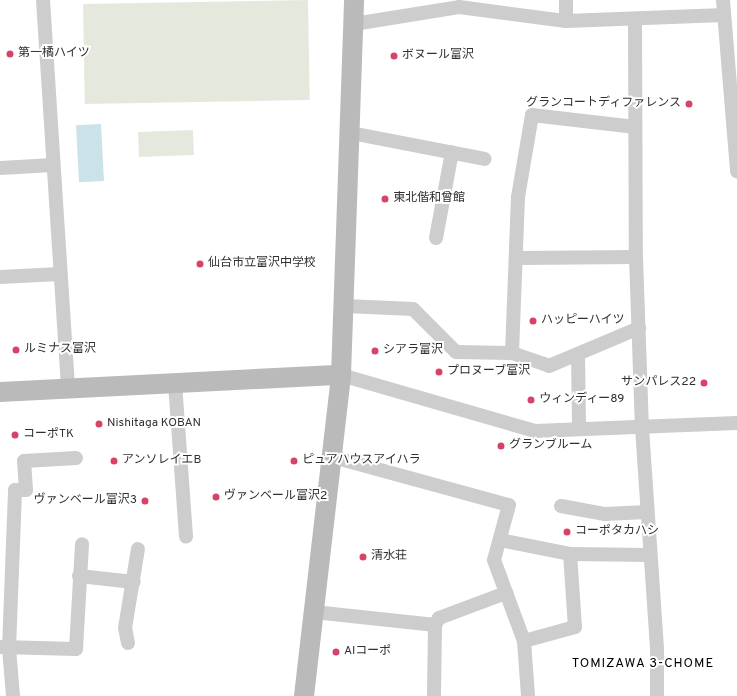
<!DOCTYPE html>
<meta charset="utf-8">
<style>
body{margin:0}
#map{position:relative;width:737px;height:696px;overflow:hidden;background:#fff;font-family:Overpass,"Noto Sans JP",sans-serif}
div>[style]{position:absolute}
.green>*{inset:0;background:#e5e9dd;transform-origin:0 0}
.water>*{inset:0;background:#cbe2e8;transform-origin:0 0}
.street>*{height:14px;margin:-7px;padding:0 7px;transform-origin:7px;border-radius:7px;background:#cdcdcd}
.secondary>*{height:20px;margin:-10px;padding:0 10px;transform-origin:10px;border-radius:10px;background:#bababa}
.dots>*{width:11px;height:11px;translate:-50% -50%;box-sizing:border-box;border:2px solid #fff;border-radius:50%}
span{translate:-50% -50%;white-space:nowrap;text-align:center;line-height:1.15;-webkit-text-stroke:4px #fff;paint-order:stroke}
.poi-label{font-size:12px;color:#303030}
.left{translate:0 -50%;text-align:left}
.right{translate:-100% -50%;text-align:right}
.neighbourhood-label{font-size:13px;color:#000;letter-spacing:1px}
</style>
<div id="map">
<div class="green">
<div style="left:308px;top:0;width:100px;height:225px;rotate:89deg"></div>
<div style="left:193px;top:130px;width:25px;height:55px;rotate:88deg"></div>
</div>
<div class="water">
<div style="left:101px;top:124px;width:57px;height:25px;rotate:87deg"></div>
</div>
<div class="street">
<div style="left:43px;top:0;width:389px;rotate:86.3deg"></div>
<div style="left:723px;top:0;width:172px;rotate:85.3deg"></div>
<div style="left:635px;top:19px;width:238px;rotate:89.8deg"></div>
<div style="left:636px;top:257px;width:171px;rotate:88deg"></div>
<div style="left:642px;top:428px;width:223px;rotate:86.1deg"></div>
<div style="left:657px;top:650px;width:46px;rotate:90deg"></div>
<div style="left:566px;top:21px;width:21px;rotate:-90deg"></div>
<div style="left:354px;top:24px;width:106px;rotate:-9.2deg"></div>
<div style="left:459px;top:7px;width:108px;rotate:7.5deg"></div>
<div style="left:566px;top:21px;width:158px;rotate:-2.2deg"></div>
<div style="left:351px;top:133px;width:136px;rotate:11deg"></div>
<div style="left:0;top:168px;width:53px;rotate:-3.2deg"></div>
<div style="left:436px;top:238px;width:87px;rotate:-79.5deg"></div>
<div style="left:517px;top:258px;width:119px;rotate:-0.5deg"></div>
<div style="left:0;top:277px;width:60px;rotate:-2.9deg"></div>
<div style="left:345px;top:306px;width:68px;rotate:2.5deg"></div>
<div style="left:413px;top:309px;width:61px;rotate:45deg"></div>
<div style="left:456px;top:352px;width:56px;rotate:1deg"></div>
<div style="left:512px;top:353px;width:39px;rotate:19deg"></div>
<div style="left:549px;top:366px;width:98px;rotate:-22.9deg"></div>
<div style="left:512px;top:353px;width:156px;rotate:-87.8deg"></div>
<div style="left:518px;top:197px;width:83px;rotate:-80.3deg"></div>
<div style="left:532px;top:115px;width:104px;rotate:6.6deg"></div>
<div style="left:578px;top:354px;width:75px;rotate:89.2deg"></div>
<div style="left:341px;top:375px;width:202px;rotate:16.1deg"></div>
<div style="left:535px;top:431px;width:202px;rotate:-2.3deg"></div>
<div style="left:175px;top:383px;width:154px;rotate:85.9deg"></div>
<div style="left:333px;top:457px;width:182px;rotate:15.3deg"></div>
<div style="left:509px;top:505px;width:57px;rotate:105.3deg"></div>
<div style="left:494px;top:560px;width:86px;rotate:69.7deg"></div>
<div style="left:524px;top:641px;width:55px;rotate:85.8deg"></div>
<div style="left:561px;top:506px;width:45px;rotate:10.3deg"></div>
<div style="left:605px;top:514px;width:42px;rotate:-2.7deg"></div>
<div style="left:500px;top:540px;width:71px;rotate:11.3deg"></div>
<div style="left:570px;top:554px;width:80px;rotate:0.7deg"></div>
<div style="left:79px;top:576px;width:55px;rotate:6.2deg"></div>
<div style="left:314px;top:612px;width:122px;rotate:6.1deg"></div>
<div style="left:435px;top:625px;width:8px;rotate:-60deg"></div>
<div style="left:439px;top:618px;width:72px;rotate:-20.5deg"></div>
<div style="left:524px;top:641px;width:53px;rotate:-15.4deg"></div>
<div style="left:575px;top:627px;width:73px;rotate:-93.9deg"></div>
<div style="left:128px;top:643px;width:15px;rotate:-101deg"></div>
<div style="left:125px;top:628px;width:80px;rotate:-80.7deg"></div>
<div style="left:0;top:647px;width:76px;rotate:1.5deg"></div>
<div style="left:76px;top:649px;width:105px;rotate:-86.7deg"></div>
<div style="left:13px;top:696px;width:48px;rotate:-94.8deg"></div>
<div style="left:9px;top:648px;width:158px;rotate:-87.8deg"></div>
<div style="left:15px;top:490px;width:11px"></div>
<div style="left:26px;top:490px;width:29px;rotate:-94deg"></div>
<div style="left:24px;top:461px;width:52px;rotate:-3.3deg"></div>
<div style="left:434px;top:696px;width:71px;rotate:-89.2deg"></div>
</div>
<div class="secondary">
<div style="left:0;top:392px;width:341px;rotate:-2.9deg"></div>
<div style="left:304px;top:696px;width:323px;rotate:-83.4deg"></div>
<div style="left:341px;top:375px;width:375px;rotate:-88deg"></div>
</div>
<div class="dots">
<div style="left:10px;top:54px;background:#d74368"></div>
<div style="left:394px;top:56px;background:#d74368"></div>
<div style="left:689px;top:104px;background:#d74368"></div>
<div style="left:385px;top:199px;background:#d74368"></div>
<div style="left:200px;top:264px;background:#d74368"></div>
<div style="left:533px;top:321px;background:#d74368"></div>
<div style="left:16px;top:350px;background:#d74368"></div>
<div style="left:375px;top:351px;background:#d74368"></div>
<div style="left:439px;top:372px;background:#d74368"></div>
<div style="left:704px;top:383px;background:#d74368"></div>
<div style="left:531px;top:400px;background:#d74368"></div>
<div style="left:99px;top:424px;background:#d74368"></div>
<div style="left:15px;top:435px;background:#d74368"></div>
<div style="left:501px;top:446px;background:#d74368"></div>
<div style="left:114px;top:461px;background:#d74368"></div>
<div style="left:294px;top:461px;background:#d74368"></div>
<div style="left:216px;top:497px;background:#d74368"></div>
<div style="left:145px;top:501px;background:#d74368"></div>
<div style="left:567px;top:532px;background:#d74368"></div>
<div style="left:363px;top:557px;background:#d74368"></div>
<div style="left:336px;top:652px;background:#d74368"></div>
</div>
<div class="poi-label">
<span class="left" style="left:18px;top:54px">第一橘ハイツ</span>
<span class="left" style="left:402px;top:56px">ボヌール富沢</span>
<span class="right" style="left:681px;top:104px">グランコートディファレンス</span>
<span class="left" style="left:393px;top:199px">東北偕和曾館</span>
<span class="left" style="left:208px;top:264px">仙台市立富沢中学校</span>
<span class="left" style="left:541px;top:321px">ハッピーハイツ</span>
<span class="left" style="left:24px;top:350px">ルミナス富沢</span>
<span class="left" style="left:383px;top:351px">シアラ富沢</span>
<span class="left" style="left:447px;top:372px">プロヌーブ富沢</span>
<span class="right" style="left:696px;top:383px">サンパレス22</span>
<span class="left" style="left:539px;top:400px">ウィンディー89</span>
<span class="left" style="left:107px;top:424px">Nishitaga KOBAN</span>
<span class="left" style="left:23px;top:435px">コーポTK</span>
<span class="left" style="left:509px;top:446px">グランブルーム</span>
<span class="left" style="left:122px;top:461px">アンソレイエB</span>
<span class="left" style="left:302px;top:461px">ピュアハウスアイハラ</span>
<span class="left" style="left:224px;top:497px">ヴァンベール富沢2</span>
<span class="right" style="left:137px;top:501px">ヴァンベール富沢3</span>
<span class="left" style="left:575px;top:532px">コーポタカハシ</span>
<span class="left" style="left:371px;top:557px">清水荘</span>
<span class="left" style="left:344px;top:652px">AIコーポ</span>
</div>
<div class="neighbourhood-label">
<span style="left:643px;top:664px">TOMIZAWA 3-CHOME</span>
</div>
</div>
